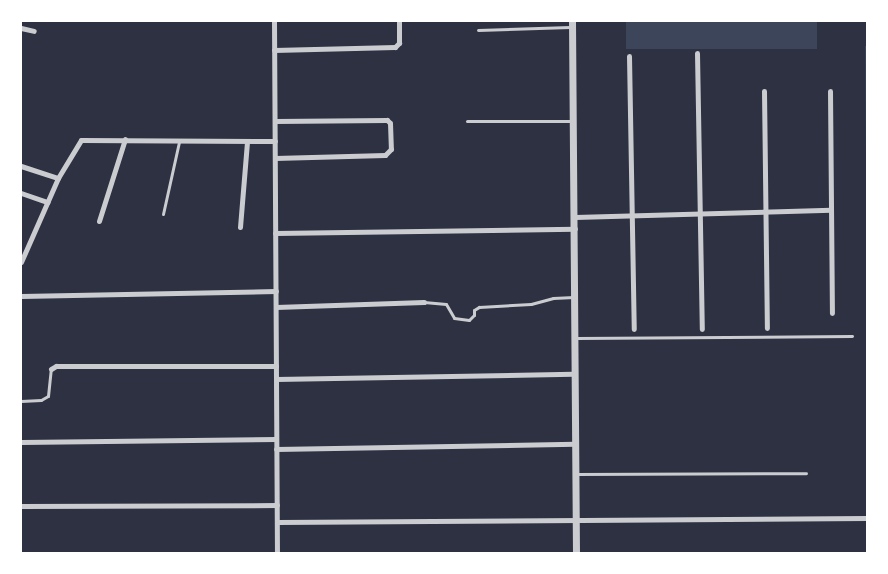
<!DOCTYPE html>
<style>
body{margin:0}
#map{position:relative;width:888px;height:574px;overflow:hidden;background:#2d3142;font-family:Arial,sans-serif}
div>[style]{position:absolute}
.green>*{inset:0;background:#3c4559;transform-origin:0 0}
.service>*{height:3px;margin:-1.5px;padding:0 1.5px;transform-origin:1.5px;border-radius:1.5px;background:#caccd0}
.minor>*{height:5px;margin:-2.5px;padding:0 2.5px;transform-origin:2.5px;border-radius:2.5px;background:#caccd0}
.tertiary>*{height:7px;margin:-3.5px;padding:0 3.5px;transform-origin:3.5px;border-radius:3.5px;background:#caccd0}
span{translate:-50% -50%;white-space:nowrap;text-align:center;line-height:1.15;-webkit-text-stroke:6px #fff;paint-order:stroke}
.frame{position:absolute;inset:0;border:22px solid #fff;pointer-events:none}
</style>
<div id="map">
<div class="green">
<div style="left:626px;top:21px;width:191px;height:28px"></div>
<div style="clip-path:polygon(865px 46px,867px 46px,867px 280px)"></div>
</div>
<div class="service">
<div style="left:478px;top:30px;width:92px;rotate:-1.9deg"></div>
<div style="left:467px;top:121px;width:104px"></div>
<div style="left:163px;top:214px;width:74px;rotate:-77.5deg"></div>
<div style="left:424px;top:302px;width:22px;rotate:5deg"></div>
<div style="left:446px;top:304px;width:16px;rotate:60deg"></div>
<div style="left:454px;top:318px;width:15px;rotate:8deg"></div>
<div style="left:469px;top:320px;width:7px;rotate:-45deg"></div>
<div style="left:474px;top:315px;width:5px;rotate:-90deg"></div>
<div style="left:474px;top:310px;width:6px;rotate:-31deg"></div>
<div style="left:479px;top:307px;width:52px;rotate:-3.3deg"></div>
<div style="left:531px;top:304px;width:23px;rotate:-15deg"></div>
<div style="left:553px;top:298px;width:21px;rotate:-3deg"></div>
<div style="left:576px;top:338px;width:276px;rotate:-0.4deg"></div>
<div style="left:21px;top:401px;width:20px;rotate:-3deg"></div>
<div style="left:41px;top:400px;width:8px;rotate:-30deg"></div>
<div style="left:48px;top:396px;width:27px;rotate:-84deg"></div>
<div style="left:576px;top:474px;width:230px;rotate:-0.2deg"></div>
</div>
<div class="minor">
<div style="left:274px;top:21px;width:532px;rotate:89.68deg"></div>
<div style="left:21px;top:28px;width:13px;rotate:13deg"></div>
<div style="left:274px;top:50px;width:121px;rotate:-1.4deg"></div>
<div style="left:395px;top:47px;width:6px;rotate:-45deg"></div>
<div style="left:399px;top:43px;width:22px;rotate:-90deg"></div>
<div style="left:697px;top:53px;width:276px;rotate:89deg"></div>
<div style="left:629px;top:56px;width:273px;rotate:89deg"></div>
<div style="left:764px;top:91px;width:237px;rotate:89.3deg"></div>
<div style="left:830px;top:91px;width:222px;rotate:89.5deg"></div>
<div style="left:275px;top:121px;width:112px;rotate:-0.5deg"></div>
<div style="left:387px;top:120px;width:4px;rotate:45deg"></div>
<div style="left:390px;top:123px;width:26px;rotate:88deg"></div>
<div style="left:391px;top:149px;width:8px;rotate:135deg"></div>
<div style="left:385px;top:155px;width:110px;rotate:178.4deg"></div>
<div style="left:21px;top:166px;width:39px;rotate:18deg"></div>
<div style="left:21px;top:193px;width:28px;rotate:19deg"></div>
<div style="left:575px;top:217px;width:256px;rotate:-1.6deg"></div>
<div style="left:99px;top:221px;width:86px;rotate:-72.4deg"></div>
<div style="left:240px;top:227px;width:86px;rotate:-85.3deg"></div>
<div style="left:275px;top:233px;width:300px;rotate:-0.8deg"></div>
<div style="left:21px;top:262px;width:92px;rotate:-66.2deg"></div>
<div style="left:58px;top:178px;width:44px;rotate:-58.8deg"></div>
<div style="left:81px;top:140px;width:194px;rotate:0.3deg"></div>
<div style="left:21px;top:296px;width:255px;rotate:-1.1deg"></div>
<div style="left:276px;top:307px;width:148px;rotate:-1.9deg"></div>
<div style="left:51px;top:369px;width:6px;rotate:-31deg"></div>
<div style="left:56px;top:366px;width:220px"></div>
<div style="left:276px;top:379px;width:297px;rotate:-1deg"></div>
<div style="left:21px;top:442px;width:255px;rotate:-0.7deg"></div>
<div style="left:276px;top:449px;width:299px;rotate:-1deg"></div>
<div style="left:21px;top:506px;width:256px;rotate:-0.2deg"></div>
<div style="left:277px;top:522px;width:590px;rotate:-0.39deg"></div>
</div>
<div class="tertiary">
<div style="left:572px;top:21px;width:532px;rotate:89.57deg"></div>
</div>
<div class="frame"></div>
</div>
